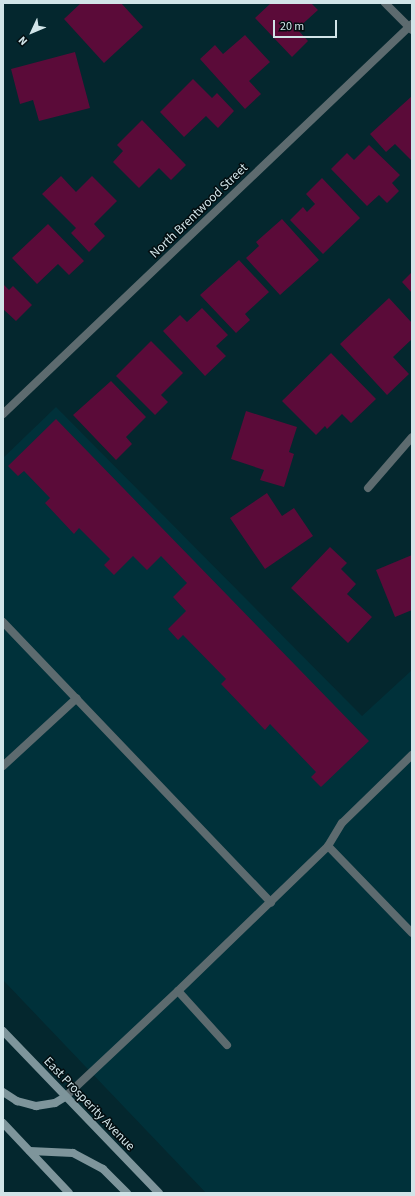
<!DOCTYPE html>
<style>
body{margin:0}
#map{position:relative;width:415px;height:1196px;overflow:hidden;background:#04272e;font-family:"Source Sans 3",sans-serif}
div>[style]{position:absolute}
.built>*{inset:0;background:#00313a}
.building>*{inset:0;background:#5b0b39}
.lane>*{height:8px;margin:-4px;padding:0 4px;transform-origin:4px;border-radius:4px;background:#5d6b6f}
.street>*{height:8px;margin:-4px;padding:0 4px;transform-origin:4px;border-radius:4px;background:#5d6b6f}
.secondary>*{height:8px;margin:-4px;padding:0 4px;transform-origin:4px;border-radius:4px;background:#7e959b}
span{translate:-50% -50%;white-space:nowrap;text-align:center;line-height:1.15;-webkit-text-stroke:3px #030e11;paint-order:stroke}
.street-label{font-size:13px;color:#d1e4e8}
.frame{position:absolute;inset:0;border:4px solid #d1e4e8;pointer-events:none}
.north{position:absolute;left:12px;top:12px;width:40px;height:40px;-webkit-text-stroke:3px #030e11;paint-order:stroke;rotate:226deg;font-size:11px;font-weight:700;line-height:16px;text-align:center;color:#d1e4e8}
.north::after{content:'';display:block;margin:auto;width:14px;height:18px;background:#d1e4e8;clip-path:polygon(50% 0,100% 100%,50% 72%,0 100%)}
.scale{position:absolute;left:273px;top:20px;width:64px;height:18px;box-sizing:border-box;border:2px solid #d1e4e8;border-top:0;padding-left:5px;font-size:12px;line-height:14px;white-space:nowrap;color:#d1e4e8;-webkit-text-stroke:3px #030e11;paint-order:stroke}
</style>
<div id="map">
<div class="built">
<div style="clip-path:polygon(56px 407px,362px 716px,412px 670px,412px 1193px,206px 1193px,3px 980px,3px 458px)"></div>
</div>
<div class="building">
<div style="clip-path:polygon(81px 3px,121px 3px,143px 27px,104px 63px,64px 19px)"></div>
<div style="clip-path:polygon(271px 3px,311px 3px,318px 10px,297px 29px,308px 41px,292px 57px,255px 18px)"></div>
<div style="clip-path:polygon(245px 35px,270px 62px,249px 81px,261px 94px,245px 109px,200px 59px,215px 45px,223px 54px)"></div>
<div style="clip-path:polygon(75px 52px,90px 108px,39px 121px,33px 100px,20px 104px,11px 69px)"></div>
<div style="clip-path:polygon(193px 79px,212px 98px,217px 93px,234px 111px,218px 128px,206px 116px,184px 137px,160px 112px)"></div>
<div style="clip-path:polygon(412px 96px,412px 161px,395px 144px,386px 152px,370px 134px)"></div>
<div style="clip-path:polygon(142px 120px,186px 165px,171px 180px,159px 168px,139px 188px,113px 162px,123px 151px,117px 145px)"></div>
<div style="clip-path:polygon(369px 145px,400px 175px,392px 183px,399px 191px,387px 203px,379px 195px,367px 206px,331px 169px,347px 153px,354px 160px)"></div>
<div style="clip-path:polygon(61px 176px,76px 192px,92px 176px,117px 201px,94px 224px,105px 236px,89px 252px,71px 233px,76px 228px,42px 194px)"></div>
<div style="clip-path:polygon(322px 178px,360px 218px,323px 254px,290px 220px,303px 207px,307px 212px,315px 204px,306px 194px)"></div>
<div style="clip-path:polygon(282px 219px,319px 260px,280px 295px,246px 258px,259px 246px,256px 242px)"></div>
<div style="clip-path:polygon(48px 224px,84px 261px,69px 275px,58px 264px,37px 284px,12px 258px)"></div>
<div style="clip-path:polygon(239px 260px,269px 292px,245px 314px,250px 320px,236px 333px,200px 295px)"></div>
<div style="clip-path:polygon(412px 272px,412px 293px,402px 282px)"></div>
<div style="clip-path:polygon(3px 284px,9px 290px,13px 286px,32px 305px,16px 321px,3px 309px)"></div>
<div style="clip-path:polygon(389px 298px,412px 323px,412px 339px,393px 357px,409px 374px,387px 395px,340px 344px)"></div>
<div style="clip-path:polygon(202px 308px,228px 335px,216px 346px,226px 356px,205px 376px,163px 331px,180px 315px,187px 322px)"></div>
<div style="clip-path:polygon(151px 341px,183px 373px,161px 395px,168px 402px,155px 415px,116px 376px)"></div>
<div style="clip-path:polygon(331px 353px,376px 399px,351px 423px,342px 414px,327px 429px,325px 426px,316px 435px,282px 401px)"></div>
<div style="clip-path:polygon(111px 381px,146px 417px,126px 437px,132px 444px,116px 460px,73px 415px)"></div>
<div style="clip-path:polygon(246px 411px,297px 427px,289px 452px,294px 454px,284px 487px,260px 480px,264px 470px,231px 459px)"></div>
<div style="clip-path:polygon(56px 419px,369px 741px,321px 787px,311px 777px,316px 772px,270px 724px,265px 730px,221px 684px,226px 679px,183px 635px,178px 640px,168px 629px,186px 611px,173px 597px,187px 583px,161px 556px,147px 570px,133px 556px,114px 575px,104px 565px,110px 559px,79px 528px,74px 534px,45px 503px,50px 498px,24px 471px,18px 476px,8px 466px)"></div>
<div style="clip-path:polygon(267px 493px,282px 516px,294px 508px,313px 536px,265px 569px,230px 518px)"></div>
<div style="clip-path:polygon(330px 547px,347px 563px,341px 569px,356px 584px,347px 594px,372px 617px,348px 643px,291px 588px)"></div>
<div style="clip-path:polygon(412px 555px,412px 610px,395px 617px,376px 570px)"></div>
</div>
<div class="lane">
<div style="left:3px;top:622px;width:388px;rotate:46.3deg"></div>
<div style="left:3px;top:766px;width:100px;rotate:-42.6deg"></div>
<div style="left:328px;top:846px;width:121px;rotate:46deg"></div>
<div style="left:178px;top:991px;width:209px;rotate:-44deg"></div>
<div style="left:328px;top:846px;width:27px;rotate:-59deg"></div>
<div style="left:342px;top:823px;width:98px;rotate:-44.2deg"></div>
<div style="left:65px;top:1097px;width:155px;rotate:-43.2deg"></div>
<div style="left:178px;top:991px;width:73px;rotate:47.8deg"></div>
</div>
<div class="street">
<div style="left:385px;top:3px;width:38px;rotate:45deg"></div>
<div style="left:3px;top:414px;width:565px;rotate:-43.64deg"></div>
<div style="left:368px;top:488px;width:67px;rotate:-49.2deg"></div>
</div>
<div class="secondary">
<div style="left:3px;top:1031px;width:225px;rotate:46.1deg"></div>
<div style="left:3px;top:1092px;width:17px;rotate:33deg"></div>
<div style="left:17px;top:1101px;width:20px;rotate:15deg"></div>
<div style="left:36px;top:1106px;width:19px;rotate:-9deg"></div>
<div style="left:55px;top:1103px;width:12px;rotate:-31deg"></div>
<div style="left:3px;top:1123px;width:96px;rotate:46.7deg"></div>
<div style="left:30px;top:1151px;width:43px;rotate:2.7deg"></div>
<div style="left:73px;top:1153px;width:34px;rotate:28deg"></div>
<div style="left:103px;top:1169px;width:34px;rotate:45deg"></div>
</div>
<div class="street-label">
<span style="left:199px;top:211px;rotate:-44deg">North Brentwood Street</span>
<span style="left:89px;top:1104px;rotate:46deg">East Prosperity Avenue</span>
</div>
<div class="frame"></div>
<div class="north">N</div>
<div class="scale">20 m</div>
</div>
